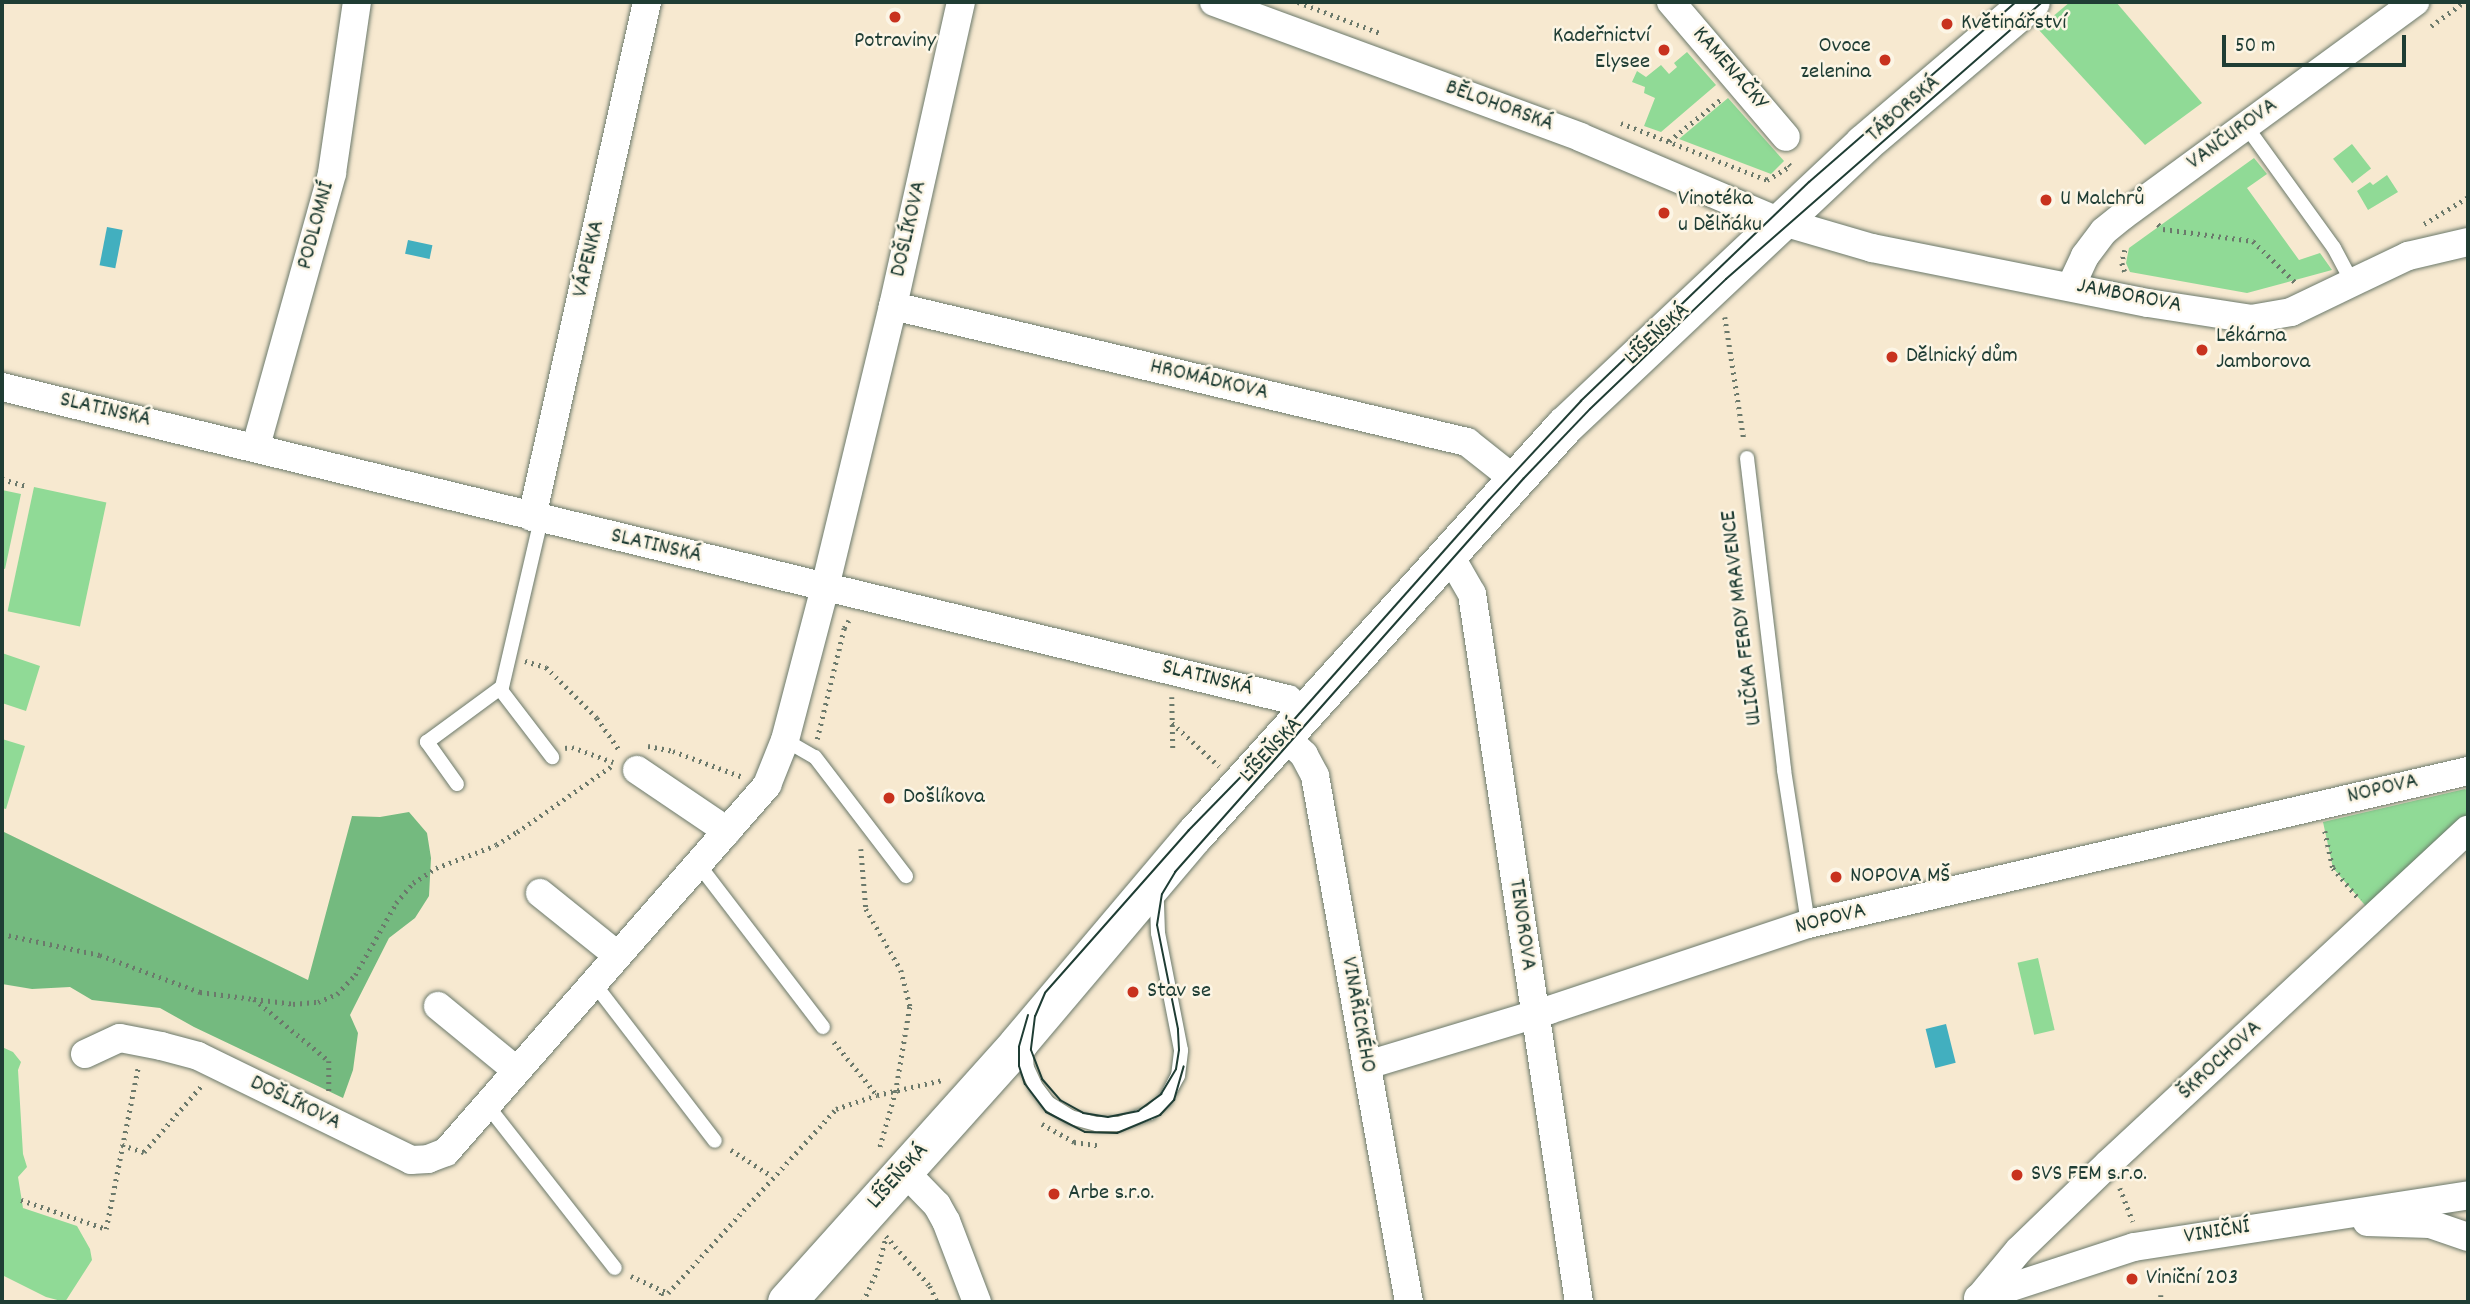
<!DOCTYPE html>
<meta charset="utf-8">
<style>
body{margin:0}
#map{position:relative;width:2470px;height:1304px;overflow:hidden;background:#f7e9d0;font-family:Dekko,sans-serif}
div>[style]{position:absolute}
.green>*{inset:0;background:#90da96;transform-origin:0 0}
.forest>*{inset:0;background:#74ba7f}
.water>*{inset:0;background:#42afbf;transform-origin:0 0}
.path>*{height:4.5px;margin-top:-2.25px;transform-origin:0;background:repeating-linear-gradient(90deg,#6b796b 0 2px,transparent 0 7px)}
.roads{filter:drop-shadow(0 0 2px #6b796b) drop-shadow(0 0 2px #6b796b)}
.lane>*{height:14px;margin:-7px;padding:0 7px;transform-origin:7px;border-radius:7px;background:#fff}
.street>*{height:28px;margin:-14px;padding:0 14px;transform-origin:14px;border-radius:14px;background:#fff}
.secondary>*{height:38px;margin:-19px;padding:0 19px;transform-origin:19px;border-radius:19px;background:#fff}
.tram>*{height:2px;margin:-1px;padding:0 1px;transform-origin:1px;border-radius:1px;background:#1f3d34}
.dots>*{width:19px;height:19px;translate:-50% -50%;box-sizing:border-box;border:4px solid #fcf5e5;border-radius:50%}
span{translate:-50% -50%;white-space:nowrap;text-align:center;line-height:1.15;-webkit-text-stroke:5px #fcf5e5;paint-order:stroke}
.poi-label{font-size:23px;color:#1f3d34}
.left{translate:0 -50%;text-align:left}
.right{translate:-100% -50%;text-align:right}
.street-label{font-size:23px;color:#1f3d34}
.frame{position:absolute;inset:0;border:4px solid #1f3d34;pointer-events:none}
.scale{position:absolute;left:2222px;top:35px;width:184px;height:32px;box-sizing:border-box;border:4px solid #1f3d34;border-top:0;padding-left:9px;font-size:21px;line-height:24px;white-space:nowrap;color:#1f3d34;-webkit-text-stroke:5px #fcf5e5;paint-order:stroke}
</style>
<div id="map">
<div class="green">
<div style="clip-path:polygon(2070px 2px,2116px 2px,2202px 103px,2145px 145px,2038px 29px)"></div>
<div style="clip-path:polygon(1687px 52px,1716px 85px,1661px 132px,1644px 126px,1655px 98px,1644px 93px,1645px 87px,1632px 82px,1637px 71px,1646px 77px,1661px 65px,1669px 74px,1677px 67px,1674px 63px)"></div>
<div style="clip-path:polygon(1728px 98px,1784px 161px,1771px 174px,1679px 139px)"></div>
<div style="left:2352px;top:144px;width:31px;height:24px;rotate:52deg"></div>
<div style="clip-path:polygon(2254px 158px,2267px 174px,2247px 188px,2299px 260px,2320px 253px,2332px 270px,2247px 293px,2130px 272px,2126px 263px,2129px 248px)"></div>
<div style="clip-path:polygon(2387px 175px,2398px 192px,2368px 210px,2357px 191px,2370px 182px,2373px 185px)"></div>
<div style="left:34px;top:487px;width:74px;height:127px;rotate:12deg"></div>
<div style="clip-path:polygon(2px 490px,21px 494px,5px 569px,2px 568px)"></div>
<div style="clip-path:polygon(2px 653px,40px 666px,26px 711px,2px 703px)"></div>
<div style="clip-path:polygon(2px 739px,25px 746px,6px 809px,2px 808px)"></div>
<div style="clip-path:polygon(2465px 789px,2468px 792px,2468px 822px,2370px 911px,2333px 868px,2323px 822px)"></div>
<div style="left:2038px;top:958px;width:74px;height:21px;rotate:77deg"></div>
<div style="clip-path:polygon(2px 1047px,13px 1052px,21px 1062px,18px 1070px,23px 1154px,27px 1167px,18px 1177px,23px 1208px,77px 1226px,90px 1249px,92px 1260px,65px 1302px,46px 1297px,2px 1275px)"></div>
</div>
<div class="forest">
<div style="clip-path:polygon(409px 812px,427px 833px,431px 858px,429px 896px,415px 918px,389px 938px,350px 1015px,358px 1033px,353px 1070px,343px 1098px,194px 1027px,160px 1008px,92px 1000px,70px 987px,32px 989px,2px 984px,2px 831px,308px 980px,352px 816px,380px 817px)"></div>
</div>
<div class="water">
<div style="left:107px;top:227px;width:16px;height:39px;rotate:11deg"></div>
<div style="left:408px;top:240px;width:25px;height:14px;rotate:12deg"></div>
<div style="left:1946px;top:1024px;width:40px;height:21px;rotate:76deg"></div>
</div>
<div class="path">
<div style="left:1298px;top:2px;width:88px;rotate:20.7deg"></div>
<div style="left:2431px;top:26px;width:41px;rotate:-36deg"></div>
<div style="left:1621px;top:123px;width:157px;rotate:21.3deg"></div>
<div style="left:1767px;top:180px;width:27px;rotate:-31deg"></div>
<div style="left:1790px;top:166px;width:4px;rotate:-135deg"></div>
<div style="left:1669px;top:141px;width:67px;rotate:-38.9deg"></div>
<div style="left:2158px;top:224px;width:7px;rotate:45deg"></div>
<div style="left:2163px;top:229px;width:91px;rotate:7.6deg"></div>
<div style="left:2253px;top:241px;width:59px;rotate:44.3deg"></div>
<div style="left:2424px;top:224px;width:52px;rotate:-31.5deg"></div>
<div style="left:2125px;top:250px;width:13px;rotate:103deg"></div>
<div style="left:2122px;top:263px;width:9px;rotate:72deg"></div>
<div style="left:1725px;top:317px;width:124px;rotate:81.2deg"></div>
<div style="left:2px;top:479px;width:26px;rotate:16deg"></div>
<div style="left:525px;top:661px;width:22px;rotate:16deg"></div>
<div style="left:546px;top:667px;width:72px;rotate:45deg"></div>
<div style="left:597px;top:718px;width:40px;rotate:55.1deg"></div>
<div style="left:1172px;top:697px;width:51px;rotate:88.9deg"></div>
<div style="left:1172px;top:723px;width:64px;rotate:42.5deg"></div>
<div style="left:817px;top:739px;width:114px;rotate:-76.3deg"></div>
<div style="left:844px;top:628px;width:9px;rotate:-58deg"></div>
<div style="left:648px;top:746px;width:25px;rotate:11deg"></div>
<div style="left:673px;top:751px;width:75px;rotate:20.4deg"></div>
<div style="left:565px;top:748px;width:7px;rotate:-8deg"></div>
<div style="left:572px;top:747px;width:44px;rotate:20.1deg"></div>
<div style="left:2325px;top:831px;width:38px;rotate:78deg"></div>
<div style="left:2333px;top:868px;width:42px;rotate:49.8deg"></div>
<div style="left:861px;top:849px;width:60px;rotate:85.2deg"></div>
<div style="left:866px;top:909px;width:70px;rotate:60.2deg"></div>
<div style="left:901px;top:970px;width:38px;rotate:76deg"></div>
<div style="left:910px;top:1007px;width:85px;rotate:99.5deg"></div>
<div style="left:896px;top:1091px;width:62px;rotate:105.8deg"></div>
<div style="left:2px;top:934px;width:100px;rotate:12.1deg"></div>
<div style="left:100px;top:955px;width:107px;rotate:20.3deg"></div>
<div style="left:200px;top:992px;width:54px;rotate:7.4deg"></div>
<div style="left:254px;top:999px;width:97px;rotate:39.6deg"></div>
<div style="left:329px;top:1061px;width:32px;rotate:90deg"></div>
<div style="left:254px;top:999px;width:39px;rotate:7deg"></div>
<div style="left:293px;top:1004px;width:25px;rotate:-5deg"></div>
<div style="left:318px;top:1002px;width:21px;rotate:-23deg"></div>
<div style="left:337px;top:994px;width:26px;rotate:-47deg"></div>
<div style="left:355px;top:975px;width:83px;rotate:-60.3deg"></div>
<div style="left:396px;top:903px;width:26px;rotate:-50deg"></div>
<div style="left:413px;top:883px;width:27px;rotate:-33deg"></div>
<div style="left:436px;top:868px;width:64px;rotate:-21deg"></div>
<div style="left:496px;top:845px;width:25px;rotate:-32deg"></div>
<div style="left:517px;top:832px;width:117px;rotate:-34.9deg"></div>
<div style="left:834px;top:1042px;width:68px;rotate:50.9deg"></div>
<div style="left:1042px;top:1124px;width:37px;rotate:29deg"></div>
<div style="left:1074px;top:1142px;width:27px;rotate:8deg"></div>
<div style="left:122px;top:1145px;width:23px;rotate:18deg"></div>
<div style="left:144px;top:1152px;width:89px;rotate:-49.1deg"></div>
<div style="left:731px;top:1150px;width:49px;rotate:32.4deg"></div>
<div style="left:2120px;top:1188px;width:36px;rotate:69deg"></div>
<div style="left:21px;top:1200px;width:90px;rotate:18.8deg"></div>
<div style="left:106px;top:1229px;width:165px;rotate:-78.8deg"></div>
<div style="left:886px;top:1236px;width:67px;rotate:48.7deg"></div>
<div style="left:930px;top:1286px;width:17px;rotate:66deg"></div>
<div style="left:631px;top:1276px;width:41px;rotate:24.7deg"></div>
<div style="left:668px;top:1293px;width:249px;rotate:-47.6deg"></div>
<div style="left:836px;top:1109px;width:43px;rotate:-18.9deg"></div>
<div style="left:877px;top:1095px;width:68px;rotate:-12.8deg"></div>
<div style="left:2161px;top:1295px;width:7px;rotate:90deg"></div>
<div style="left:659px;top:1302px;width:11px;rotate:-75deg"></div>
<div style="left:863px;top:1302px;width:35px;rotate:-66deg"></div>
<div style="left:877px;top:1270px;width:31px;rotate:-75deg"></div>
</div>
<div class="roads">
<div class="lane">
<div style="left:2246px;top:126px;width:150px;rotate:54.2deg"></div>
<div style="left:2334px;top:248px;width:38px;rotate:62deg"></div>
<div style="left:1747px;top:458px;width:314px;rotate:83.2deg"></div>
<div style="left:1784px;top:770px;width:156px;rotate:81.1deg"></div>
<div style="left:500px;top:689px;width:86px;rotate:52.6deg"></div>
<div style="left:785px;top:740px;width:34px;rotate:30deg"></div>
<div style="left:815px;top:757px;width:150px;rotate:52.6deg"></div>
<div style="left:457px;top:784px;width:52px;rotate:-125.5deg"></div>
<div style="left:427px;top:742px;width:93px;rotate:-36.3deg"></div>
<div style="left:502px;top:687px;width:172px;rotate:-76.9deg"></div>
<div style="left:699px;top:865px;width:204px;rotate:52.6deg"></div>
<div style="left:593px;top:982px;width:200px;rotate:52.5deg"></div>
<div style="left:1025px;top:1047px;width:21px;rotate:85deg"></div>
<div style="left:1027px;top:1068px;width:21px;rotate:65deg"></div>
<div style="left:1036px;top:1087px;width:20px;rotate:53deg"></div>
<div style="left:1048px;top:1103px;width:26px;rotate:32deg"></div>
<div style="left:1070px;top:1117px;width:28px;rotate:15deg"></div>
<div style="left:1097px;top:1124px;width:22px"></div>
<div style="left:1119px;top:1124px;width:33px;rotate:-20deg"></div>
<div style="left:1150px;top:1113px;width:20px;rotate:-41deg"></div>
<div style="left:1165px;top:1100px;width:27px;rotate:-62deg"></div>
<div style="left:1178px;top:1076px;width:26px;rotate:-83deg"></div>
<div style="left:1181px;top:1050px;width:119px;rotate:-101.1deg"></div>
<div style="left:1158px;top:933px;width:38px;rotate:-92deg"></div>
<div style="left:487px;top:1105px;width:207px;rotate:51.9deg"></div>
</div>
<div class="street">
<div style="left:1214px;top:2px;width:390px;rotate:20.2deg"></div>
<div style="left:1580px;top:137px;width:210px;rotate:23deg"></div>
<div style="left:1773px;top:219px;width:103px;rotate:16.3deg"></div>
<div style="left:1872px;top:248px;width:281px;rotate:11.3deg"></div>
<div style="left:2148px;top:303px;width:104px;rotate:8.8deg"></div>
<div style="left:2251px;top:319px;width:41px;rotate:-9.9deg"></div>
<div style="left:2291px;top:312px;width:130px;rotate:-25.6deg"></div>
<div style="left:2408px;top:256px;width:62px;rotate:-13.1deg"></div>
<div style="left:1671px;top:2px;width:177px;rotate:49.6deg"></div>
<div style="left:2071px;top:286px;width:33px;rotate:-65deg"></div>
<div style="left:2085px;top:256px;width:31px;rotate:-53deg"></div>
<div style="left:2104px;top:231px;width:26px;rotate:-39deg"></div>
<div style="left:2124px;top:215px;width:361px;rotate:-36.2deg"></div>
<div style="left:893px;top:306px;width:590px;rotate:13.33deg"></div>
<div style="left:1467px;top:442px;width:61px;rotate:38.4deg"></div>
<div style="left:2px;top:387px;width:1323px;rotate:13.64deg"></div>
<div style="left:1288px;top:699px;width:23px;rotate:43deg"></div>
<div style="left:256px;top:446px;width:283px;rotate:-74.4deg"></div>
<div style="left:332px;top:173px;width:173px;rotate:-81.7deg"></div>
<div style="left:532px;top:517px;width:528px;rotate:-77.41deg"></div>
<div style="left:1449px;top:554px;width:46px;rotate:60.1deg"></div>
<div style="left:1472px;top:594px;width:716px;rotate:81.41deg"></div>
<div style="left:1285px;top:737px;width:26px;rotate:43deg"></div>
<div style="left:1304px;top:755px;width:24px;rotate:62deg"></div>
<div style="left:1315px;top:776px;width:534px;rotate:79.87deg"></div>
<div style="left:637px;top:770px;width:109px;rotate:34.1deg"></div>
<div style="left:540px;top:893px;width:99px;rotate:38.8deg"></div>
<div style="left:438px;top:1006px;width:101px;rotate:39.4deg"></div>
<div style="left:85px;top:1054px;width:38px;rotate:-25deg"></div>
<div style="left:120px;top:1038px;width:42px;rotate:11deg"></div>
<div style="left:161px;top:1046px;width:38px;rotate:15deg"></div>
<div style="left:198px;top:1056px;width:237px;rotate:26deg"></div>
<div style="left:411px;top:1160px;width:17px;rotate:-3deg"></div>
<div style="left:428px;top:1159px;width:19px;rotate:-21deg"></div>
<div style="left:446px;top:1152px;width:488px;rotate:-48.8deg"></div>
<div style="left:767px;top:785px;width:48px;rotate:-68.2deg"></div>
<div style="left:785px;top:740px;width:158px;rotate:-75.3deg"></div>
<div style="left:825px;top:587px;width:289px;rotate:-76.4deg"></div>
<div style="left:893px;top:306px;width:312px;rotate:-77.4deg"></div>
<div style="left:1367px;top:1065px;width:190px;rotate:-16.8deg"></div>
<div style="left:1549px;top:1010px;width:273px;rotate:-18.4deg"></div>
<div style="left:1808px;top:924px;width:678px;rotate:-13.05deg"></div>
<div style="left:904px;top:1171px;width:47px;rotate:45.9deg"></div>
<div style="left:937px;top:1205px;width:18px;rotate:61deg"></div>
<div style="left:946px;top:1221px;width:87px;rotate:69.1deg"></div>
<div style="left:2367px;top:1222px;width:63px;rotate:1.8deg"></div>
<div style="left:2430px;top:1224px;width:40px;rotate:18.9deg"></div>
<div style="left:1980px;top:1297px;width:61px;rotate:-50.3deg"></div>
<div style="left:2019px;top:1250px;width:124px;rotate:-44deg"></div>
<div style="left:2108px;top:1164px;width:491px;rotate:-42.9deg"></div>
<div style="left:1978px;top:1298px;width:164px;rotate:-18.1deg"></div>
<div style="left:2134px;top:1247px;width:338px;rotate:-8.8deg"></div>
</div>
<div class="secondary">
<div style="left:787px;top:1302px;width:348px;rotate:-48.1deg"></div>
<div style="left:1019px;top:1043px;width:272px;rotate:-49.8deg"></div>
<div style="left:1195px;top:835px;width:552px;rotate:-47.87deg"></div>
<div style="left:1565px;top:426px;width:411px;rotate:-43.3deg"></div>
<div style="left:1864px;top:144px;width:219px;rotate:-40.4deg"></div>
</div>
</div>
<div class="tram">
<div style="left:2016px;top:2px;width:274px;rotate:139deg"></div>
<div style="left:1809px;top:182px;width:316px;rotate:136.2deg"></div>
<div style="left:1581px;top:401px;width:135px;rotate:132.9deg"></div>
<div style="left:1489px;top:500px;width:332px;rotate:131.6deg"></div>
<div style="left:1269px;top:748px;width:115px;rotate:134.3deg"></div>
<div style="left:1189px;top:830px;width:217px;rotate:131.5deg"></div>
<div style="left:1045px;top:993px;width:25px;rotate:113deg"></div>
<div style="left:1035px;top:1016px;width:34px;rotate:97deg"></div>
<div style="left:1031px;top:1050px;width:31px;rotate:69deg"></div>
<div style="left:1042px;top:1079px;width:28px;rotate:49deg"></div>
<div style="left:1060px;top:1100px;width:26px;rotate:29deg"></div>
<div style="left:1083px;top:1113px;width:25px;rotate:9deg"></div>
<div style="left:1108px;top:1117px;width:31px;rotate:-11deg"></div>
<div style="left:1138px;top:1111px;width:29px;rotate:-36deg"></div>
<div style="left:1161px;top:1094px;width:29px;rotate:-59deg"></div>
<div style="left:1176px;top:1069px;width:19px;rotate:-81deg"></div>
<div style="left:1179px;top:1050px;width:21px;rotate:-93deg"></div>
<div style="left:1178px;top:1029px;width:106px;rotate:-101.4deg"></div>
<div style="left:1157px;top:925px;width:31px;rotate:-81deg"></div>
<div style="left:1162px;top:894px;width:26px;rotate:-59deg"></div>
<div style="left:1175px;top:872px;width:526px;rotate:-48.47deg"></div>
<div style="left:1524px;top:478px;width:95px;rotate:-46.3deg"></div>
<div style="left:1590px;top:409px;width:188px;rotate:-43.7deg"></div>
<div style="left:1726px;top:279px;width:420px;rotate:-41.2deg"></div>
<div style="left:1028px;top:1015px;width:33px;rotate:106deg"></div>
<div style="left:1019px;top:1047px;width:19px;rotate:90deg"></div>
<div style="left:1019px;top:1066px;width:19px;rotate:72deg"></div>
<div style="left:1025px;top:1084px;width:35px;rotate:53deg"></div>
<div style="left:1046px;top:1112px;width:44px;rotate:27.1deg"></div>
<div style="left:1085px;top:1132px;width:32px;rotate:2deg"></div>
<div style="left:1117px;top:1133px;width:47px;rotate:-22.7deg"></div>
<div style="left:1160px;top:1115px;width:21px;rotate:-47deg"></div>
<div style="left:1174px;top:1100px;width:35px;rotate:-74deg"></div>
</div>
<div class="dots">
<div style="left:895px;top:17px;background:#c8321e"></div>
<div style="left:1947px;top:24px;background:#c8321e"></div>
<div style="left:1664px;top:50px;background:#c8321e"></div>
<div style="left:1885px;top:60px;background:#c8321e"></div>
<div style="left:2046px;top:200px;background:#c8321e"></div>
<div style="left:1664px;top:213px;background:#c8321e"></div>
<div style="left:2202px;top:350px;background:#c8321e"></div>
<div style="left:1892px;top:357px;background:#c8321e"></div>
<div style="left:889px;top:798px;background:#c8321e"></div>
<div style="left:1836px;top:877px;background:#c8321e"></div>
<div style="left:1133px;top:992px;background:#c8321e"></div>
<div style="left:2017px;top:1175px;background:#c8321e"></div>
<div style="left:1054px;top:1194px;background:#c8321e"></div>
<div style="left:2132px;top:1279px;background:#c8321e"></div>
</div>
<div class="poi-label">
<span class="left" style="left:1961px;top:24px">Květinářství</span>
<span class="right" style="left:1650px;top:50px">Kadeřnictví<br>Elysee</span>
<span style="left:895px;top:42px">Potraviny</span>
<span class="right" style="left:1871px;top:60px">Ovoce<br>zelenina</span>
<span class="left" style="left:1678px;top:213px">Vinotéka<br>u Dělňáku</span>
<span class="left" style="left:2060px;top:200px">U Malchrů</span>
<span class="left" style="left:2216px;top:350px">Lékárna<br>Jamborova</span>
<span class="left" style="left:1906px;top:357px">Dělnický dům</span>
<span class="left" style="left:903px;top:798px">Došlíkova</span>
<span class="left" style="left:1850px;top:877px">NOPOVA MŠ</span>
<span class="left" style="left:1147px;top:992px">Stav se</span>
<span class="left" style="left:2031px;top:1175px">SVS FEM s.r.o.</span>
<span class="left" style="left:1068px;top:1194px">Arbe s.r.o.</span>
<span class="left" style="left:2146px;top:1279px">Viniční 203</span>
</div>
<div class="street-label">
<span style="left:1729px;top:69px;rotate:49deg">KAMENAČKY</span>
<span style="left:1499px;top:107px;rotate:20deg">BĚLOHORSKÁ</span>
<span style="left:1904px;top:110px;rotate:-41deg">TÁBORSKÁ</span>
<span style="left:2233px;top:135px;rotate:-36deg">VANČUROVA</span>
<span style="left:317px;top:226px;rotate:-75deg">PODLOMNÍ</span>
<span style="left:910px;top:229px;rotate:-77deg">DOŠLÍKOVA</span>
<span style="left:590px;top:259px;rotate:-77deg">VÁPENKA</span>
<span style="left:2129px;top:297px;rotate:11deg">JAMBOROVA</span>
<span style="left:1658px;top:335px;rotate:-43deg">LÍŠEŇSKÁ</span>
<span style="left:1209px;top:381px;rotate:13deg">HROMÁDKOVA</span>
<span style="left:105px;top:411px;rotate:13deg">SLATINSKÁ</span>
<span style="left:656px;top:547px;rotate:13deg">SLATINSKÁ</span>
<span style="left:1743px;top:618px;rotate:-97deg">ULIČKA FERDY MRAVENCE</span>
<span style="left:1207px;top:679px;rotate:14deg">SLATINSKÁ</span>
<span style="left:1272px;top:751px;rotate:-47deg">LÍŠEŇSKÁ</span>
<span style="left:2383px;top:790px;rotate:-13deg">NOPOVA</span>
<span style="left:1831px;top:920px;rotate:-14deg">NOPOVA</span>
<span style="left:1521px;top:925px;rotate:82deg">TENOROVA</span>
<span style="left:1357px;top:1015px;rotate:80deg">VINAŘICKÉHO</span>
<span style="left:2221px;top:1061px;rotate:-43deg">ŠKROCHOVA</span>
<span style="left:295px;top:1104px;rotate:26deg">DOŠLÍKOVA</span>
<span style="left:899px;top:1177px;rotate:-48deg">LÍŠEŇSKÁ</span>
<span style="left:2217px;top:1233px;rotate:-9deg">VINIČNÍ</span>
</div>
<div class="frame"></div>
<div class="scale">50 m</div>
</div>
